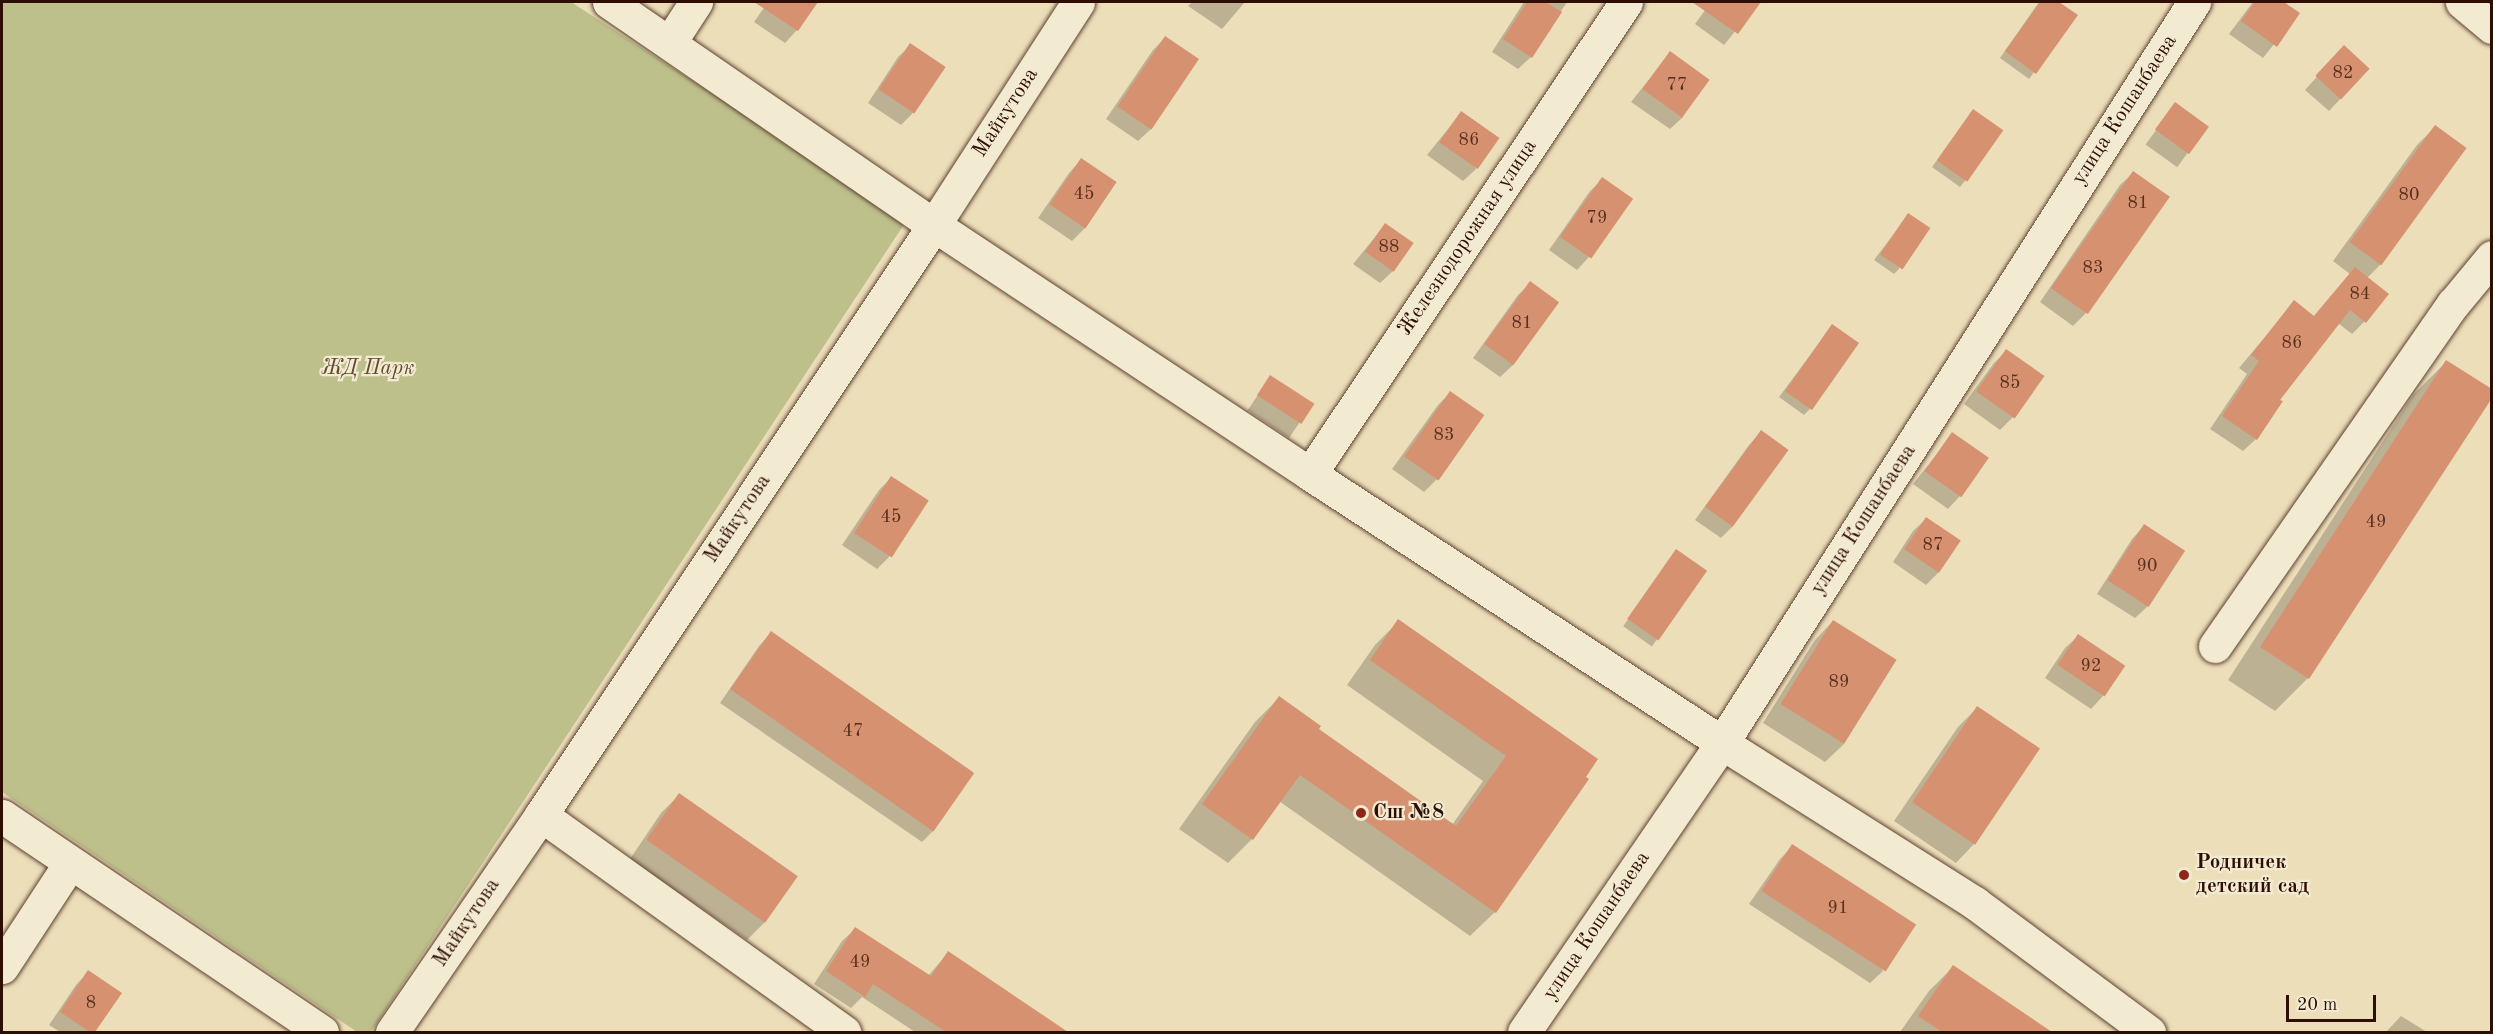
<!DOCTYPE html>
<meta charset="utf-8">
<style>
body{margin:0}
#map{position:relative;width:2493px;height:1034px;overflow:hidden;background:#eddeba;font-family:"Old Standard TT",serif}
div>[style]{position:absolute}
.green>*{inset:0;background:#bec08c}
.shadow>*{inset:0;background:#0003;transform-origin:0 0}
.building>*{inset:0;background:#d69171;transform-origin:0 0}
.roads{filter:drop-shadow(0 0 2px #5e4230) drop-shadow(0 0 2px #5e4230)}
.minor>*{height:33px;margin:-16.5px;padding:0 16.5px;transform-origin:16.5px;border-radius:16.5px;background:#f3ead2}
.dots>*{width:16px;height:16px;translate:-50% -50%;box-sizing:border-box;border:3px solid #f3ead2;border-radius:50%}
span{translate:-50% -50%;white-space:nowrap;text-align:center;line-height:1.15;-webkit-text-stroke:4.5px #f3ead2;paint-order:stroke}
.number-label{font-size:18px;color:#592f1e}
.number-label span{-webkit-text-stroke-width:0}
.street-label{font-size:21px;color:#2f0e02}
.park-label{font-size:21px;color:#614c32;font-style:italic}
.poi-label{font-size:21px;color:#2f0e02;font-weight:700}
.left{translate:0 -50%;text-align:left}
.frame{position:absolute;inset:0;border:3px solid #2f0e02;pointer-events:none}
.scale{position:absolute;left:2286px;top:995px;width:90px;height:27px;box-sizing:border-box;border:3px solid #2f0e02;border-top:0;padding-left:8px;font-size:18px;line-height:21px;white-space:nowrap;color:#2f0e02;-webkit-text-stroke:4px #f3ead2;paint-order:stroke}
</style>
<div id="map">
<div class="green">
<div style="clip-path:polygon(2px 2px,571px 2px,907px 220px,371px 1032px,357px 1032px,2px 792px)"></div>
</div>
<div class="shadow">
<div style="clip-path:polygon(768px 2px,817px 2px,797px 30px,785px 43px,754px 22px)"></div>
<div style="clip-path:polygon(1192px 2px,1245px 2px,1222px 29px,1188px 6px)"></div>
<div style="clip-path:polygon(1524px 2px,1567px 2px,1531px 57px,1518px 69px,1492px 52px)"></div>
<div style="clip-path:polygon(1711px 2px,1759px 2px,1724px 45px,1695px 24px)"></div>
<div style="clip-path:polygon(2039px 2px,2056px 2px,2076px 15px,2029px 79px,2000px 58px)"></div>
<div style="clip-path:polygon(2253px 2px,2281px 2px,2298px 14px,2263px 58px,2229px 34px)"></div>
<div style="clip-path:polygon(1165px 38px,1197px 59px,1151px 129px,1138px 141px,1106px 119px,1153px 50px)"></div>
<div style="clip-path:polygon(911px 45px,913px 113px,901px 125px,868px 103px,898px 57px)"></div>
<div style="clip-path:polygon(1670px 53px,1683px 117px,1670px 129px,1631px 102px)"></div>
<div style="clip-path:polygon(2332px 60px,2368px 69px,2329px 111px,2305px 90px)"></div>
<div style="left:2175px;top:104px;width:39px;height:50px;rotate:36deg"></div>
<div style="clip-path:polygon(1461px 113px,1476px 169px,1463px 181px,1427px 155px)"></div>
<div style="clip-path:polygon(1968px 117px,1965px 181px,1960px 187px,1932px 167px)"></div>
<div style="clip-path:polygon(2435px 127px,2465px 149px,2381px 264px,2367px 278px,2364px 322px,2352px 334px,2338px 323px,2278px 400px,2256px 439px,2243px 451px,2210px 429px,2247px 374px,2239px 368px,2294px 302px,2313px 317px,2350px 274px,2333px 261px,2417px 145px)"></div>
<div style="clip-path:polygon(1081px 160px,1115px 183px,1085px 228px,1072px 241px,1038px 218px,1069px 173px)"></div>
<div style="clip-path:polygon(2133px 173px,2086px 313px,2073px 326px,2040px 302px,2120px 185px)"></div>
<div style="clip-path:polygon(1603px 179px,1589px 257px,1577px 270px,1549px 250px,1590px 191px)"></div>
<div style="clip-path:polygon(1908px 215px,1899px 269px,1894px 274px,1874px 260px)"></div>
<div style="clip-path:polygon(1385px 225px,1393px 271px,1380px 283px,1353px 264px)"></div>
<div style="clip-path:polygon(1531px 283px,1513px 365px,1500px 377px,1473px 358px,1518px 295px)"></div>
<div style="clip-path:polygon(1832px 326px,1810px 409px,1804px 415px,1779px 397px)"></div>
<div style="clip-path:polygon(2006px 351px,2042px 376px,2013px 417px,2000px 430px,1964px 404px,1994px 363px)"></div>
<div style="clip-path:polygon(2446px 362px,2308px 678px,2275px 711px,2228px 680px,2413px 395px)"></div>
<div style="left:1270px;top:377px;width:50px;height:40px;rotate:34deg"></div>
<div style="clip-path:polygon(1450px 393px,1482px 415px,1437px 479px,1424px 492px,1392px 469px,1438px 405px)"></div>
<div style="clip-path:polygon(1761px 432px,1733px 526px,1721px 538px,1695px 520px,1749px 445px)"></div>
<div style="clip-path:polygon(1953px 434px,1987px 458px,1960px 496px,1948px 509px,1913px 484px)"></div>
<div style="clip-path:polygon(891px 478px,889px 557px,877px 569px,842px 545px,879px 490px)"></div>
<div style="clip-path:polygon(1926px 519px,1959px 542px,1939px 572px,1926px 585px,1893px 562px,1913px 531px)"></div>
<div style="clip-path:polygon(2144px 526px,2148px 606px,2135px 618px,2097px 594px,2132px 539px)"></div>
<div style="left:1676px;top:551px;width:35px;height:92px;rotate:35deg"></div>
<div style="clip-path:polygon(1399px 621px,1587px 779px,1495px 912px,1470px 936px,1279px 801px,1252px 839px,1228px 863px,1179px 829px,1255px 722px,1279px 698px,1317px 730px,1452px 825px,1483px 781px,1347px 685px,1375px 645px)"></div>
<div style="clip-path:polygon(1833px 621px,1844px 744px,1825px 762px,1763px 723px,1815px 640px)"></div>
<div style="clip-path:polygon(771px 633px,973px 772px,934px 830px,922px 842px,720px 703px,759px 646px)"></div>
<div style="clip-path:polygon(2078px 636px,2103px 696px,2091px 709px,2045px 678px,2065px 648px)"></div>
<div style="clip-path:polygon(1977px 708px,1974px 844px,1956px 863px,1894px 821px,1958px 727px)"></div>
<div style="clip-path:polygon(679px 795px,765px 922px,747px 940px,630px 859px,661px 813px)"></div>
<div style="clip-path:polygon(1793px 846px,1883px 971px,1870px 983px,1749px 904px,1780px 859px)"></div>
<div style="clip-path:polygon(855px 929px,928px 976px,948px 953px,1065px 1032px,915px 1032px,862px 997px,851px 1008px,814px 984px,842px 941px)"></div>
<div style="clip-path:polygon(1953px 967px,2050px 1032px,1900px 1032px,1929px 991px)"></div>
<div style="clip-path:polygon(88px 972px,120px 993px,93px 1032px,60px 1032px,49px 1025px,76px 985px)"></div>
<div style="clip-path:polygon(2401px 1016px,2427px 1032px,2386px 1032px)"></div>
</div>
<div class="building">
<div style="clip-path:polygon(754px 2px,818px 2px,798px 31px)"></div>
<div style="clip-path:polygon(1527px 2px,1545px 2px,1562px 12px,1532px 58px,1503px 39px)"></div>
<div style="clip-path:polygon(1692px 2px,1761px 2px,1738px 34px)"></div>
<div style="clip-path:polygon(2040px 2px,2059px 2px,2078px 15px,2036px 74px,2005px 51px)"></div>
<div style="clip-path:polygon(2255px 2px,2284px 2px,2300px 13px,2277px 47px,2241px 21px)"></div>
<div style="left:1165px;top:36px;width:41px;height:85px;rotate:34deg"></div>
<div style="left:910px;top:43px;width:43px;height:56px;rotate:34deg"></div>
<div style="left:2344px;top:45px;width:35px;height:42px;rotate:43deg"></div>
<div style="left:1670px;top:51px;width:49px;height:47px;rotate:36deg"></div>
<div style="left:2175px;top:102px;width:42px;height:34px;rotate:36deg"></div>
<div style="left:1973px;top:109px;width:37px;height:63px;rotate:35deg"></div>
<div style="left:1461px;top:111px;width:47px;height:38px;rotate:35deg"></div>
<div style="left:2435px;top:125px;width:39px;height:145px;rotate:36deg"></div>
<div style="left:1081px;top:158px;width:43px;height:56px;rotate:34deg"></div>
<div style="left:2133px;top:171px;width:45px;height:143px;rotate:35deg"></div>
<div style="left:1602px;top:177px;width:38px;height:73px;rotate:35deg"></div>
<div style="left:1908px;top:213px;width:27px;height:50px;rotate:34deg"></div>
<div style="left:1385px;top:223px;width:35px;height:35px;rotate:35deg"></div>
<div style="clip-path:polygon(2355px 267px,2389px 294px,2366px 323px,2350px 310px,2280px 400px,2283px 401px,2257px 440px,2222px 416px,2259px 361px,2251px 355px,2294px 300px,2314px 316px)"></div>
<div style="left:1530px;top:281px;width:36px;height:78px;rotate:36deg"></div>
<div style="left:1832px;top:324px;width:33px;height:82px;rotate:35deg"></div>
<div style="left:2006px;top:349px;width:47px;height:52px;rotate:35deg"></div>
<div style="clip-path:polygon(2446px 360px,2492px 389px,2492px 398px,2309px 679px,2260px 647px)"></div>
<div style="left:1270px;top:375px;width:53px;height:24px;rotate:33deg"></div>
<div style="left:1450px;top:391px;width:42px;height:80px;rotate:35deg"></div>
<div style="left:1761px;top:430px;width:34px;height:95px;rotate:36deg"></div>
<div style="left:1952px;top:432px;width:45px;height:48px;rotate:35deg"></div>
<div style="left:891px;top:476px;width:45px;height:68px;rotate:33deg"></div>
<div style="left:1926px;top:517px;width:42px;height:39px;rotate:34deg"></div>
<div style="left:2144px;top:524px;width:49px;height:67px;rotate:33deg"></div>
<div style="left:1676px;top:549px;width:38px;height:85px;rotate:35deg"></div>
<div style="clip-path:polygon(1398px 619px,1598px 759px,1586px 777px,1589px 779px,1496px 913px,1300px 775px,1253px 840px,1202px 804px,1279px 696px,1321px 726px,1319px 729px,1456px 826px,1506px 756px,1370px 660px)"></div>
<div style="left:1833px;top:620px;width:75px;height:99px;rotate:32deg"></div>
<div style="left:771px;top:631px;width:248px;height:71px;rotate:35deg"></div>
<div style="left:2078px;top:634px;width:57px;height:37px;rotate:34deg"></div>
<div style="left:1977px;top:706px;width:76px;height:116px;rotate:34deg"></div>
<div style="left:679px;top:793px;width:145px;height:57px;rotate:35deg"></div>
<div style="left:1792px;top:844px;width:148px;height:56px;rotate:33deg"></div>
<div style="clip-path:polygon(855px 927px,931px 976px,948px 951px,1068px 1032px,946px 1032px,873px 984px,865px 997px,826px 971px)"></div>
<div style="clip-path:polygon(1953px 965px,2052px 1032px,1942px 1032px,1918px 1016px)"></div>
<div style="clip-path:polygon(88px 970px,122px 993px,95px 1032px,90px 1032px,60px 1012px)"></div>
</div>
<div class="roads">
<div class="minor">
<div style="left:609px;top:2px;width:394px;rotate:34.5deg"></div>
<div style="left:934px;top:225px;width:451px;rotate:33.5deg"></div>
<div style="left:1310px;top:474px;width:492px;rotate:33.1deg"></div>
<div style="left:1722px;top:743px;width:299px;rotate:32.3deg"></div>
<div style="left:1975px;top:903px;width:217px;rotate:36.6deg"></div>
<div style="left:2462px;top:2px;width:39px;rotate:40deg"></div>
<div style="left:670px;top:42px;width:48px;rotate:-57deg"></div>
<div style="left:1310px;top:474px;width:568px;rotate:-56.2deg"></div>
<div style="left:2215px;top:646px;width:417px;rotate:-55.2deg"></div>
<div style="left:2453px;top:304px;width:61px;rotate:-50.3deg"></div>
<div style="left:541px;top:815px;width:373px;rotate:35.6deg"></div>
<div style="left:2px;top:816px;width:386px;rotate:34deg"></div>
<div style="left:2px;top:967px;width:124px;rotate:-56.8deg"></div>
<div style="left:392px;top:1032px;width:263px;rotate:-55.5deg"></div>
<div style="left:541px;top:815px;width:709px;rotate:-56.33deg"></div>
<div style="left:934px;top:225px;width:265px;rotate:-57.1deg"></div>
<div style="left:1524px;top:1032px;width:350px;rotate:-55.6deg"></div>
<div style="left:1722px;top:743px;width:879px;rotate:-57.5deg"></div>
</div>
</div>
<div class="dots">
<div style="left:1361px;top:813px;background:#8f2418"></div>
<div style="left:2184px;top:875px;background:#8f2418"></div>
</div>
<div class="number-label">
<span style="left:2343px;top:73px">82</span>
<span style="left:1677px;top:85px">77</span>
<span style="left:1469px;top:140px">86</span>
<span style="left:1084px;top:194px">45</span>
<span style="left:2409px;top:195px">80</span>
<span style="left:2138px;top:203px">81</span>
<span style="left:1597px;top:218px">79</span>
<span style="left:1389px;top:247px">88</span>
<span style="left:2093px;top:268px">83</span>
<span style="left:2360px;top:294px">84</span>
<span style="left:1522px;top:323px">81</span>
<span style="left:2292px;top:343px">86</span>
<span style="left:2010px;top:383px">85</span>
<span style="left:1444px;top:435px">83</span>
<span style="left:891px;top:517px">45</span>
<span style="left:2376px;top:522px">49</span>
<span style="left:1933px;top:545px">87</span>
<span style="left:2147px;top:566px">90</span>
<span style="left:2091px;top:666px">92</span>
<span style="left:1839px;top:682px">89</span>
<span style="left:853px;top:731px">47</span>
<span style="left:1838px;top:908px">91</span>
<span style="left:860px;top:962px">49</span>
<span style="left:91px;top:1003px">8</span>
</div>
<div class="street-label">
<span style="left:2125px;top:110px;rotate:-57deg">улица Кошанбаева</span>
<span style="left:1006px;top:113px;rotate:-57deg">Майкутова</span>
<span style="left:1468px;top:238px;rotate:-56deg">Железнодорожная улица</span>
<span style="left:738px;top:519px;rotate:-56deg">Майкутова</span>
<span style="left:1864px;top:520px;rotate:-57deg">улица Кошанбаева</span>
<span style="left:467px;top:923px;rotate:-56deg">Майкутова</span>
<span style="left:1597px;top:926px;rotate:-56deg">улица Кошанбаева</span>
</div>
<div class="park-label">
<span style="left:368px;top:369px">ЖД Парк</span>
</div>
<div class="poi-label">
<span class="left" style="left:1373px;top:813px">Сш №8</span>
<span class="left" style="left:2196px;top:875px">Родничек<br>детский сад</span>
</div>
<div class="frame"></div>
<div class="scale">20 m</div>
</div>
